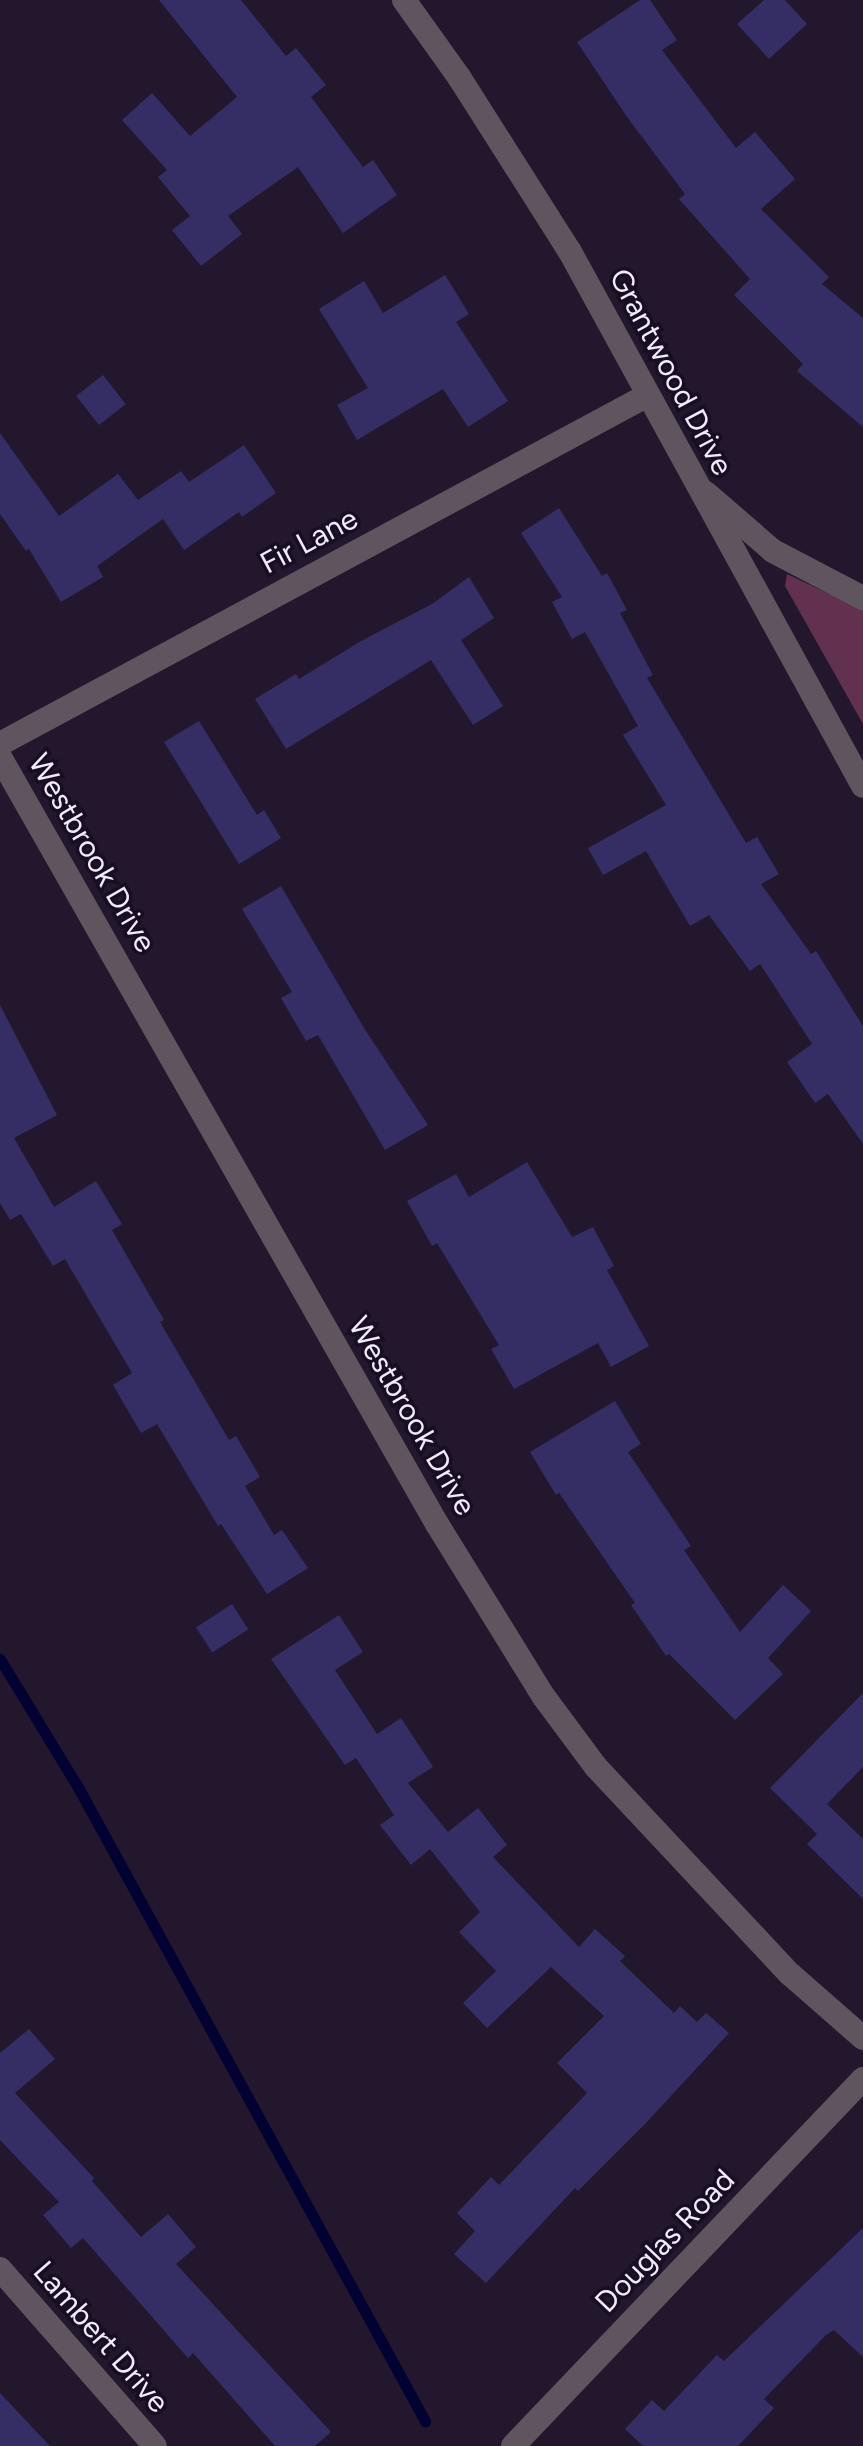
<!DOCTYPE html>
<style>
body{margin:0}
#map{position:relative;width:863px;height:2446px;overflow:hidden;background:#22172d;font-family:Figtree,sans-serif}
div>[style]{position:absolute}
.green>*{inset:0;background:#623150}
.stream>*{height:11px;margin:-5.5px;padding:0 5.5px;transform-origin:5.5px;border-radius:5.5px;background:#010231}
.building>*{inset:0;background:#342e65;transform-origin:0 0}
.minor>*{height:24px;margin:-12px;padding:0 12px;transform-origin:12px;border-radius:12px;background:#5f555f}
span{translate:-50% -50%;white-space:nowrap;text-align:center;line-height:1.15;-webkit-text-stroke:7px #180e23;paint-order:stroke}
.street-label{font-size:30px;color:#f0eaf9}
</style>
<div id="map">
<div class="green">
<div style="clip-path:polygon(787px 574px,863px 610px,863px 724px,785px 586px)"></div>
</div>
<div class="stream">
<div style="left:0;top:1659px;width:152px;rotate:58.7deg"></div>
<div style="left:79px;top:1789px;width:721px;rotate:61.3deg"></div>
</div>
<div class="building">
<div style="clip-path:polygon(159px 0,241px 0,286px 56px,296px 48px,326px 85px,311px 97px,363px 167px,373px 160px,397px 195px,343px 233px,298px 167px,228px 216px,242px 234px,201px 266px,172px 230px,190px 216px,158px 177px,167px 170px,122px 120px,152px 93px,190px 136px,237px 97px)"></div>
<div style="clip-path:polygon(640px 0,650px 0,677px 40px,662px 50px,736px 148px,755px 132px,795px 179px,761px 209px,829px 277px,822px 284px,863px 318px,863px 427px,797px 371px,803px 364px,734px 295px,750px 279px,679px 199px,685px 194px,627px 117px,577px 42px)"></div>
<div style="clip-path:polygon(764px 0,785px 0,807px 24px,769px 59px,737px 24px)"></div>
<div style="clip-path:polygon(445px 275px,469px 314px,456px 322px,508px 401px,468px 427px,443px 389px,357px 440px,337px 405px,368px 388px,319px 309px,364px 281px,383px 313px)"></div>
<div style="left:103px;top:375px;width:37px;height:34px;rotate:52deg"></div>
<div style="clip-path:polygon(0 433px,59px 516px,118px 474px,138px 500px,181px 471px,189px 482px,244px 445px,276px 493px,242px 517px,239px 512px,184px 550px,163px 519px,97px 566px,103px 577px,61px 602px,29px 549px,26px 551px,0 514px)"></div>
<div style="clip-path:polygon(559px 508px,602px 576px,607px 573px,627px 610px,620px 613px,653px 675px,647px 678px,746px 843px,757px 837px,779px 874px,761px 884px,811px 954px,816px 951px,863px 1026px,863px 1144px,828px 1094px,815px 1103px,787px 1062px,812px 1044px,760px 964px,750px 971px,709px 915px,690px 926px,646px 851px,603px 875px,588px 848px,666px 805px,623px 735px,638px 726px,585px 632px,572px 639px,552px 602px,562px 597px,521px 533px)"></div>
<div style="clip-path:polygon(469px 577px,494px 618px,461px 640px,503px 706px,473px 725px,431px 660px,286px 749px,255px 699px,296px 674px,299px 679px,361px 641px,432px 604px)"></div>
<div style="clip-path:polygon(199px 721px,257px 815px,264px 810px,281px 838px,239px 864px,164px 742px)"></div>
<div style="clip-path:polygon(281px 886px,364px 1028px,428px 1125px,385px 1150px,318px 1035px,306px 1041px,281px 998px,292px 992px,242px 909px)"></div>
<div style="clip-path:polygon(0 1005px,57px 1115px,14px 1138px,54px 1207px,96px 1181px,122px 1224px,112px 1230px,164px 1320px,160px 1322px,229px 1440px,236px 1436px,260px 1477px,245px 1486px,274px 1535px,282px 1530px,308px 1568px,267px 1594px,221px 1524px,218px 1526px,157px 1424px,141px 1433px,113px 1385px,132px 1373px,65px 1259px,53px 1266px,21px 1214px,10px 1220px,0 1203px)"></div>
<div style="clip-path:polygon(527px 1162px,572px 1237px,593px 1227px,614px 1266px,607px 1270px,649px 1346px,611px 1367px,598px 1343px,514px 1389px,491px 1349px,499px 1345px,437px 1243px,432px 1246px,407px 1201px,456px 1174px,469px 1197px)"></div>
<div style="clip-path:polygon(615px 1401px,641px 1444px,628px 1452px,691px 1546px,684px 1550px,740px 1632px,783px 1585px,811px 1611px,768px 1658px,783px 1674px,735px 1720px,669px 1654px,666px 1656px,631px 1605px,635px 1603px,559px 1493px,556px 1495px,530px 1452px)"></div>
<div style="left:232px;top:1604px;width:30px;height:43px;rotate:57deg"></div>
<div style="clip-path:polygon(339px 1615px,363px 1652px,335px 1670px,377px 1734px,401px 1718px,433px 1767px,408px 1783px,448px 1832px,478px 1808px,507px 1845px,493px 1857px,579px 1947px,595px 1929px,625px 1956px,620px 1961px,674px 2013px,680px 2006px,697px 2022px,706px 2013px,729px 2033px,645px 2124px,578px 2191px,575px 2188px,486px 2283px,454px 2254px,475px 2231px,457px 2213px,491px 2177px,499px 2185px,587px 2093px,557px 2063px,604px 2016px,551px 1967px,487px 2028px,463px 2003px,496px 1971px,459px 1932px,480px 1912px,430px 1849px,411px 1865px,380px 1825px,394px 1815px,356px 1758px,345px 1765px,271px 1659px)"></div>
<div style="clip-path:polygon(863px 1693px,863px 1767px,827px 1804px,863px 1839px,863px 1899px,807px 1844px,817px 1834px,770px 1788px)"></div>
<div style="clip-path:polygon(29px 2029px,55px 2059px,15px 2093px,94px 2178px,92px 2181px,141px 2237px,168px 2214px,196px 2247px,176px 2264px,331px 2432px,315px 2446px,275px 2446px,193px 2353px,188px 2358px,83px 2238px,71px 2248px,43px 2215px,59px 2202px,0 2140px,0 2053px)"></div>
<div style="clip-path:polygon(863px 2228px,863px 2357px,834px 2330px,826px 2335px,764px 2399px,774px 2408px,738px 2446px,643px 2446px,625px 2429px,652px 2400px,664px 2411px,717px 2355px,724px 2361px)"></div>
<div style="clip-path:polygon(0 2393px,50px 2446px,0 2446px)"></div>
</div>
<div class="minor">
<div style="left:404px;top:0;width:95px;rotate:54.5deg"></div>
<div style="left:459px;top:77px;width:205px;rotate:57.6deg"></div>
<div style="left:569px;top:250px;width:611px;rotate:61.25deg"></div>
<div style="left:706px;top:493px;width:89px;rotate:40.9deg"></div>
<div style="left:773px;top:551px;width:102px;rotate:27.6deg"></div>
<div style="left:0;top:744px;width:736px;rotate:-28.31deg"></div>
<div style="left:0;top:757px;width:883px;rotate:60.33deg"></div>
<div style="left:437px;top:1524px;width:203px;rotate:58.3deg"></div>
<div style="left:544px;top:1697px;width:87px;rotate:53.4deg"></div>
<div style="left:596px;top:1767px;width:284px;rotate:46.9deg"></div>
<div style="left:790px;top:1974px;width:97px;rotate:41.2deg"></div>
<div style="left:0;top:2269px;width:235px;rotate:48.8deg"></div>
<div style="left:513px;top:2446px;width:507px;rotate:-46.36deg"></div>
</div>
<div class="street-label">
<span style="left:671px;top:372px;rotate:62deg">Grantwood Drive</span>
<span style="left:309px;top:541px;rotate:-28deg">Fir Lane</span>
<span style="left:92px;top:853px;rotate:60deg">Westbrook Drive</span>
<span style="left:412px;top:1416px;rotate:60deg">Westbrook Drive</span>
<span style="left:665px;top:2241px;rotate:-46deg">Douglas Road</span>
<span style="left:101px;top:2337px;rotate:49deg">Lambert Drive</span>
</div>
</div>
